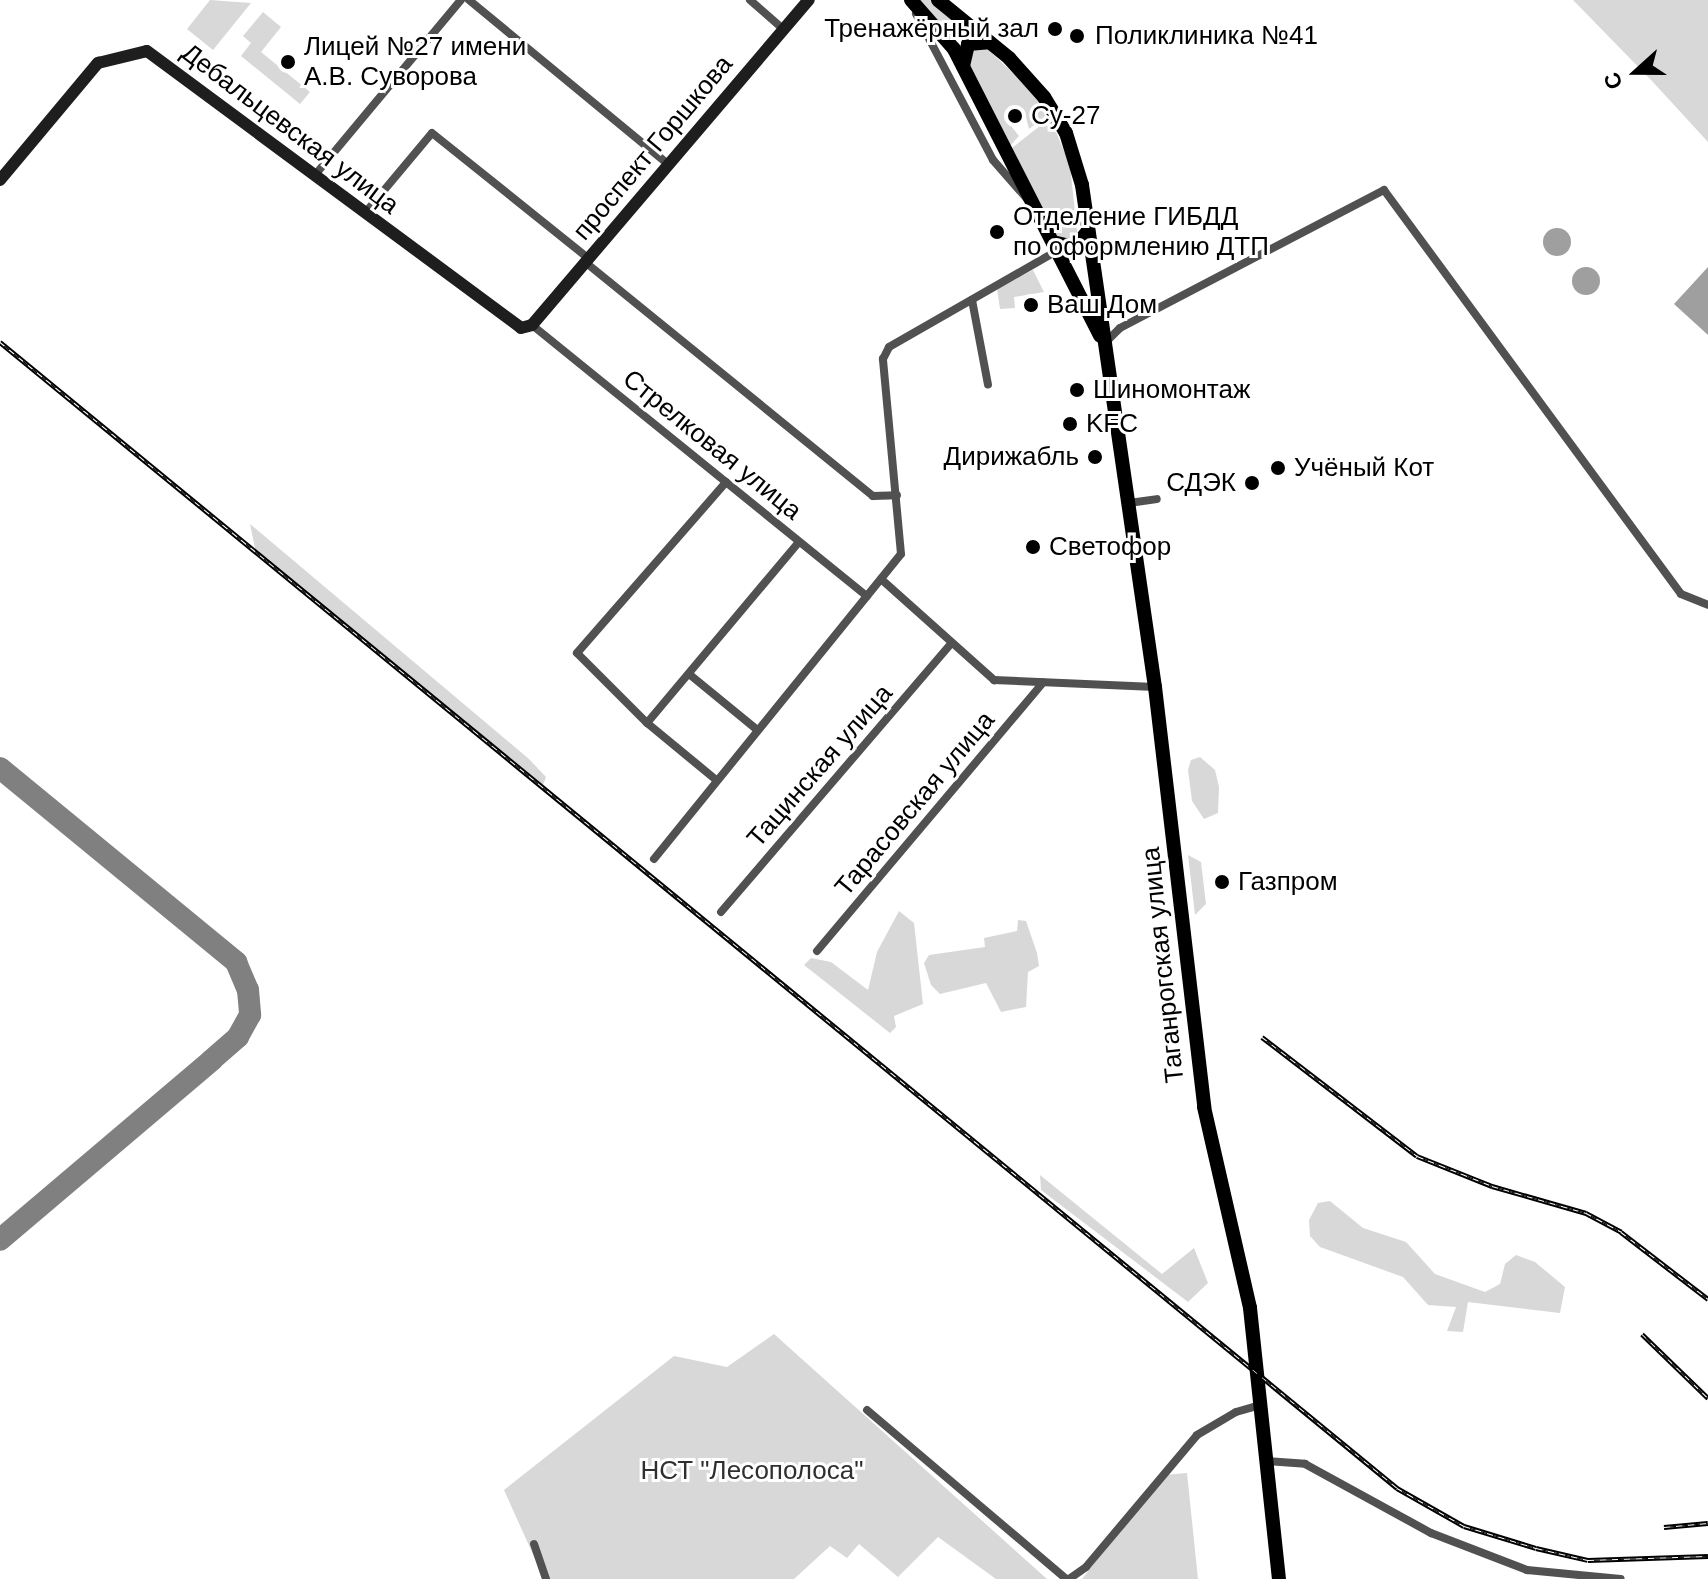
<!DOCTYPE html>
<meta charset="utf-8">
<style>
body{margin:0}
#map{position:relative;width:1708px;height:1579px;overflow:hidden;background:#fff;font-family:Helvetica,sans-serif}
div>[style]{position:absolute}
.green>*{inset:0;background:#d8d8d8}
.water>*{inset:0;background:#9f9f9f}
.round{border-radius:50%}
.taxiway>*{height:22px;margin:-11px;padding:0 11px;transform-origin:11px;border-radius:11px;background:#808080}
.street>*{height:8px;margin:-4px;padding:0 4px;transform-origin:4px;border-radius:4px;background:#515151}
.secondary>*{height:12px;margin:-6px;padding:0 6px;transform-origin:6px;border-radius:6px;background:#1e1e1e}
.primary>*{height:14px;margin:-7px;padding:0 7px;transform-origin:7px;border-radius:7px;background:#000}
.rail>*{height:5px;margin-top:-2.5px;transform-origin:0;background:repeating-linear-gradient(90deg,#fff 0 6px,#000 0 12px);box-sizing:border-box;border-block:2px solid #000}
.dots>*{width:22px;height:22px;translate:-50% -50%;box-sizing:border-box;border:4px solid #fff;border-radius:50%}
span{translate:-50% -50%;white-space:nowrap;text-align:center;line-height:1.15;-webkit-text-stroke:6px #fff;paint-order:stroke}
.poi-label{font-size:26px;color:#000}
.right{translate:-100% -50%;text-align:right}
.left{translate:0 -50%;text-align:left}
.street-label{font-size:26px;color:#000}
.park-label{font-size:26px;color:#2f2f2f}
.north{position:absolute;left:1596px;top:32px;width:80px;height:80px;-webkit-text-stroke:6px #fff;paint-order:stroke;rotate:249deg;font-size:22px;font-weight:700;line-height:32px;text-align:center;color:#000}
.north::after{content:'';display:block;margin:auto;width:28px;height:36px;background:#000;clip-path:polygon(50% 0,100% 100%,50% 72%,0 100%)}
</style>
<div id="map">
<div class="green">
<div style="clip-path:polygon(210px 0,251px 3px,213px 50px,187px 29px)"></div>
<div style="clip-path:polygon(918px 0,933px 0,964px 29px,963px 35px,950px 35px)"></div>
<div style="clip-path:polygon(1573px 0,1708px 0,1708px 142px,1652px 81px)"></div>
<div style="clip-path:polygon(263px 12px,281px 27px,261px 52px,310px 92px,300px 104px,241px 56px,251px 43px,243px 36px)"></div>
<div style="clip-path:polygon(983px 45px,1028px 87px,1048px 114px,1029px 129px,1025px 113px,1022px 117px,1016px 106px,1008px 110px,1014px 122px,1008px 122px,1019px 136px,1010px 146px,965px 57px,965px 51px)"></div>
<div style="clip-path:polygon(1050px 118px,1070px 165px,1078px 241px,1058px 239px,1012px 148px)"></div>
<div style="clip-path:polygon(1033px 270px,1044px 292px,1014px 297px,1015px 308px,1000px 309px,997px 289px)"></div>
<div style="clip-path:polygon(250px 524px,529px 759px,546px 777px,543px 785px,255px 548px)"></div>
<div style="clip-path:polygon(1200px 757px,1215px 770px,1219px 787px,1218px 813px,1204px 819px,1192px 801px,1188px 770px,1191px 760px)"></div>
<div style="clip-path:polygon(1188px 855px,1201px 862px,1206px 904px,1195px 915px)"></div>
<div style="clip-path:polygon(899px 911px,914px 923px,923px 1004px,894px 1016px,896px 1027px,890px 1033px,804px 965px,811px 958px,831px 962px,868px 990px,877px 952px)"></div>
<div style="clip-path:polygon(1018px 920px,1026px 921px,1037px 953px,1039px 966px,1028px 972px,1026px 1007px,1001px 1012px,986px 983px,940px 994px,931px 985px,924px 963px,929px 955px,985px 947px,984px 938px,1017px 931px)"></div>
<div style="clip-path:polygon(1040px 1175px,1162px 1274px,1194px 1248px,1208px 1283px,1188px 1302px,1041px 1190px)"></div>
<div style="clip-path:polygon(1330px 1201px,1363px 1228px,1406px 1242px,1435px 1274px,1485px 1292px,1500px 1284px,1505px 1264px,1516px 1255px,1535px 1262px,1565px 1287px,1560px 1313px,1468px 1302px,1463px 1332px,1447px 1331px,1456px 1307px,1428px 1305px,1403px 1277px,1320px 1247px,1310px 1236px,1309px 1220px,1318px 1203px)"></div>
<div style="clip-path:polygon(774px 1334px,1047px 1579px,996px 1579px,938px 1537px,898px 1577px,859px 1544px,847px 1558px,830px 1546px,794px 1579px,544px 1579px,504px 1490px,674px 1356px,727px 1367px)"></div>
<div style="clip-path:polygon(1187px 1473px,1198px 1579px,1082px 1579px,1164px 1475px)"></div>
</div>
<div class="water">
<div class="round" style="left:1543px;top:228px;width:28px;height:28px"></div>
<div style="clip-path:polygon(1708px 267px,1708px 335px,1674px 304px)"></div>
<div class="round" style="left:1572px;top:267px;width:28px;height:28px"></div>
</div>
<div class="taxiway">
<div style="left:0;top:768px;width:306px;rotate:39.4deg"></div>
<div style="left:236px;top:962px;width:30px;rotate:67deg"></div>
<div style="left:248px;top:990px;width:25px;rotate:85deg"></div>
<div style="left:250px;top:1015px;width:25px;rotate:119deg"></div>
<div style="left:238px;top:1037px;width:35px;rotate:139deg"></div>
<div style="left:212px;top:1060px;width:278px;rotate:139.7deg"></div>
</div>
<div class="street">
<div style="left:469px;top:0;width:256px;rotate:39.5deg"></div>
<div style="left:750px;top:0;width:44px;rotate:41.3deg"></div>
<div style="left:916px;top:14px;width:165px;rotate:62.2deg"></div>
<div style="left:993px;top:160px;width:53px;rotate:48.8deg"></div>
<div style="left:315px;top:175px;width:228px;rotate:-50.2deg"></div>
<div style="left:365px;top:213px;width:104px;rotate:-50.1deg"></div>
<div style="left:432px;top:133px;width:200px;rotate:38.7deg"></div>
<div style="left:585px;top:262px;width:371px;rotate:39.1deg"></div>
<div style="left:873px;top:496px;width:24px;rotate:-2deg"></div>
<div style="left:972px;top:300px;width:86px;rotate:79.3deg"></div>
<div style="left:532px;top:325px;width:431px;rotate:39deg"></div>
<div style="left:1105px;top:343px;width:21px;rotate:-45deg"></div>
<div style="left:1120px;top:328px;width:298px;rotate:-27.6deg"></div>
<div style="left:1384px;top:190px;width:501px;rotate:53.68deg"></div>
<div style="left:1681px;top:594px;width:29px;rotate:22deg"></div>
<div style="left:1129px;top:503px;width:28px;rotate:-8deg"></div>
<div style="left:881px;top:579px;width:152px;rotate:41.8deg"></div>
<div style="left:994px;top:680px;width:161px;rotate:2.5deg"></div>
<div style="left:689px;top:674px;width:85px;rotate:39.3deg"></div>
<div style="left:647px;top:723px;width:236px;rotate:-50deg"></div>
<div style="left:715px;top:779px;width:88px;rotate:-140.5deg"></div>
<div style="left:647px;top:723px;width:99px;rotate:-135deg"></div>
<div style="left:577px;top:653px;width:227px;rotate:-48.9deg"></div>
<div style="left:654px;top:859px;width:392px;rotate:-51deg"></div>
<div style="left:901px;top:554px;width:196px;rotate:-95.3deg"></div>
<div style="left:883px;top:359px;width:13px;rotate:-63deg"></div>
<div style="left:889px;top:347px;width:197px;rotate:-29.8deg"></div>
<div style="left:721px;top:912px;width:352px;rotate:-49.4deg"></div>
<div style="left:817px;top:951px;width:351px;rotate:-49.9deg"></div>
<div style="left:867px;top:1410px;width:261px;rotate:40.3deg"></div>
<div style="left:1266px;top:1461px;width:39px;rotate:4deg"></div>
<div style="left:1305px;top:1464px;width:144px;rotate:28.7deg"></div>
<div style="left:1431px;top:1533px;width:103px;rotate:21.1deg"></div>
<div style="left:1527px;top:1570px;width:94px;rotate:5.5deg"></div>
<div style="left:534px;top:1544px;width:37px;rotate:71deg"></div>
<div style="left:1069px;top:1579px;width:21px;rotate:-35deg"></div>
<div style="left:1086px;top:1567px;width:172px;rotate:-49.9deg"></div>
<div style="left:1197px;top:1435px;width:45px;rotate:-30.5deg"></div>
<div style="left:1236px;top:1412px;width:25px;rotate:-16deg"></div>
</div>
<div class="secondary">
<div style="left:0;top:180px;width:153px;rotate:-50.1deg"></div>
<div style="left:98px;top:63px;width:50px;rotate:-13.8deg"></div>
<div style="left:147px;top:51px;width:465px;rotate:36.5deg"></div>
<div style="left:521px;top:328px;width:11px;rotate:-15deg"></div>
<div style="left:532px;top:325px;width:427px;rotate:-49.6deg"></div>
</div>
<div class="primary">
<div style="left:911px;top:0;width:65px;rotate:48.7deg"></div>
<div style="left:954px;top:49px;width:322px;rotate:63deg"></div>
<div style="left:938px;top:0;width:92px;rotate:39.2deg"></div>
<div style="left:1009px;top:58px;width:52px;rotate:48.1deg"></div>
<div style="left:1044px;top:97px;width:42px;rotate:58.6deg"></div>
<div style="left:1066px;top:133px;width:54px;rotate:72.9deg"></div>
<div style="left:1082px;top:185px;width:507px;rotate:81.73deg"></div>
<div style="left:1155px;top:687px;width:423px;rotate:83.3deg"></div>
<div style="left:1204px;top:1107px;width:206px;rotate:77.1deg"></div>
<div style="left:1250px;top:1308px;width:273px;rotate:83.9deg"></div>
<div style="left:963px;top:66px;width:23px;rotate:-77deg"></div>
<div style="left:968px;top:44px;width:21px;rotate:-5deg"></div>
<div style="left:1057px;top:243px;width:18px;rotate:13deg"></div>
<div style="left:1075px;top:247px;width:21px;rotate:-51deg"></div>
</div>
<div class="rail">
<div style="left:0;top:342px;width:1807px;rotate:39.36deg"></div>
<div style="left:1397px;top:1488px;width:77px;rotate:29.6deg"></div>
<div style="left:1464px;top:1526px;width:75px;rotate:17deg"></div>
<div style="left:1536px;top:1548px;width:53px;rotate:13deg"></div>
<div style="left:1588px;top:1560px;width:120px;rotate:-1.9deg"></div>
<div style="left:1262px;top:1037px;width:195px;rotate:37.5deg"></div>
<div style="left:1417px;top:1156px;width:81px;rotate:21.8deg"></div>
<div style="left:1492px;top:1186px;width:98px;rotate:16deg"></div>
<div style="left:1586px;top:1213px;width:40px;rotate:28deg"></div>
<div style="left:1621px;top:1232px;width:110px;rotate:37.6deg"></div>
<div style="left:1642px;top:1334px;width:92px;rotate:44.1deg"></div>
<div style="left:1664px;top:1527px;width:44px;rotate:-5.2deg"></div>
</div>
<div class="dots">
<div style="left:1055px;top:29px;background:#000"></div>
<div style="left:1077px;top:36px;background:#000"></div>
<div style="left:288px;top:62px;background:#000"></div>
<div style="left:1015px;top:116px;background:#000"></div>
<div style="left:997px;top:232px;background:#000"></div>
<div style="left:1031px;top:305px;background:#000"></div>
<div style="left:1077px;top:390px;background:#000"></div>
<div style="left:1070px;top:424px;background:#000"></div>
<div style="left:1095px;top:457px;background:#000"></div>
<div style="left:1278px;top:468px;background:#000"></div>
<div style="left:1252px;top:483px;background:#000"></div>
<div style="left:1033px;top:547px;background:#000"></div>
<div style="left:1222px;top:882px;background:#000"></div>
</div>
<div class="poi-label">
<span class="right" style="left:1039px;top:29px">Тренажёрный зал</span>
<span class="left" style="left:1095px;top:36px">Поликлиника №41</span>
<span class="left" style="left:304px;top:62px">Лицей №27 имени<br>А.В. Суворова</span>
<span class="left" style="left:1031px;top:116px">Су-27</span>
<span class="left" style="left:1013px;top:232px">Отделение ГИБДД<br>по оформлению ДТП</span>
<span class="left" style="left:1047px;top:305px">Ваш Дом</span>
<span class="left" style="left:1093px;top:390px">Шиномонтаж</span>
<span class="left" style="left:1086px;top:424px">KFC</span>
<span class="right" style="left:1079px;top:457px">Дирижабль</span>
<span class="left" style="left:1294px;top:468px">Учёный Кот</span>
<span class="right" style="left:1236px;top:483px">СДЭК</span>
<span class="left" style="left:1049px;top:547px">Светофор</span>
<span class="left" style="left:1238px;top:882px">Газпром</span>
</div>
<div class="street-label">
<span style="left:290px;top:129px;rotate:37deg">Дебальцевская улица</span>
<span style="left:653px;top:148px;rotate:-50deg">проспект Горшкова</span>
<span style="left:712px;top:445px;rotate:39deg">Стрелковая улица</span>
<span style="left:820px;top:766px;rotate:-49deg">Тацинская улица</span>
<span style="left:915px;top:804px;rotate:-50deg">Тарасовская улица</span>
<span style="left:1163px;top:965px;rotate:-96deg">Таганрогская улица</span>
</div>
<div class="park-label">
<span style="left:752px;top:1471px">НСТ "Лесополоса"</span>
</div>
<div class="north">С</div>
</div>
